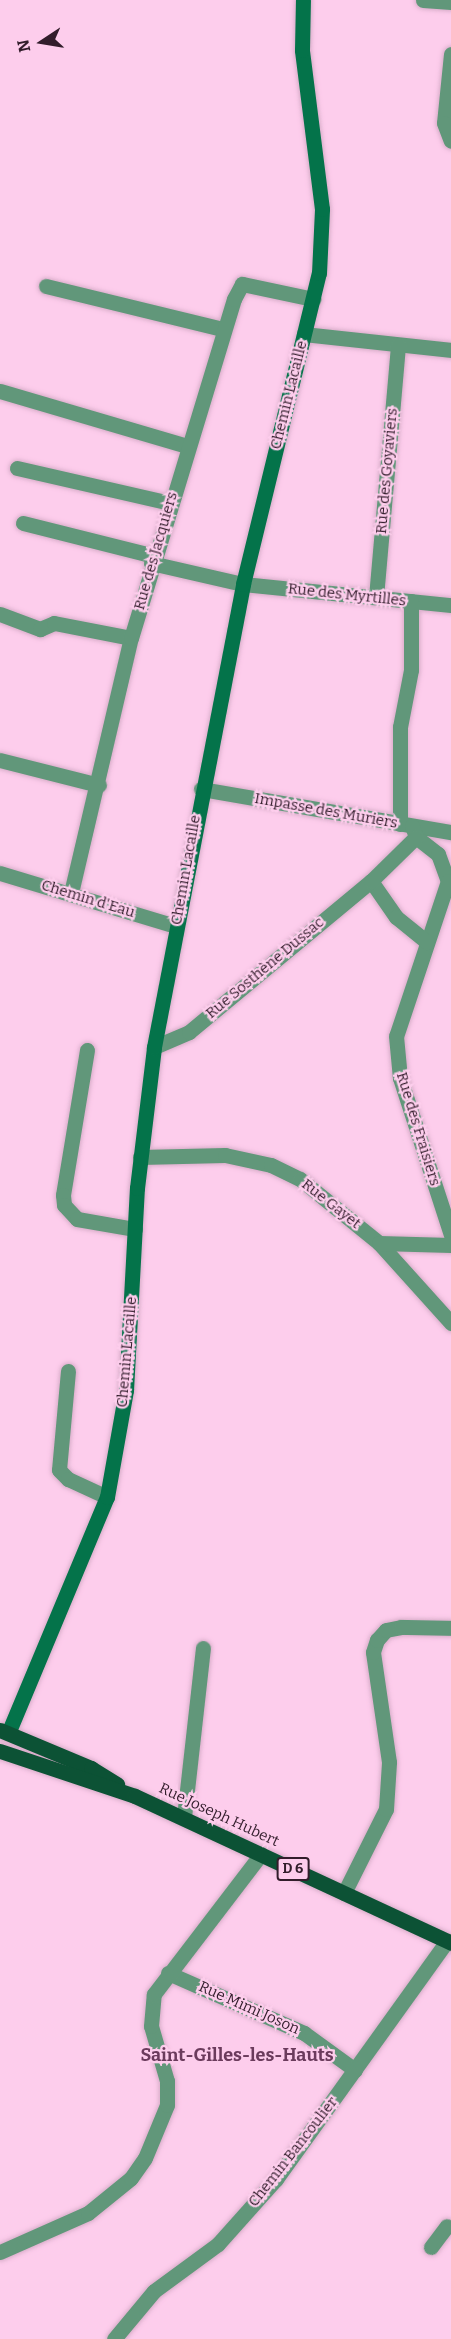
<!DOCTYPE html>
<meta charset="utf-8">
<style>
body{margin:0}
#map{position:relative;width:451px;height:2339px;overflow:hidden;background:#fdcdec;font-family:Bitter,serif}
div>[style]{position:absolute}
.roads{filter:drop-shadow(0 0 2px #d8adc9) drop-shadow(0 0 2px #d8adc9)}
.street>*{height:15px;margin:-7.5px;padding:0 7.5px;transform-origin:7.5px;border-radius:7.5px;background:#61977a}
.secondary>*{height:15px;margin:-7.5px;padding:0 7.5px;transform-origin:7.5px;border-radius:7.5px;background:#04734a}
.primary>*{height:15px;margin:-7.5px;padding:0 7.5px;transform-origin:7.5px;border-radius:7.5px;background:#0c5235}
span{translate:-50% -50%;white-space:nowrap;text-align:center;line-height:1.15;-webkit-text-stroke:4.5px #fdcdec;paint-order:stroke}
.shield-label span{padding:2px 4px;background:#fdcdec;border:2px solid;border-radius:4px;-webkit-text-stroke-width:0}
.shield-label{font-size:14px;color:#321d2b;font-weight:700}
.street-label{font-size:15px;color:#321d2b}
.quarter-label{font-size:18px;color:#6b3b5c;font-weight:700}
.north{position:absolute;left:12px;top:12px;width:60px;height:60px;-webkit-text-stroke:4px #fdcdec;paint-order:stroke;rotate:258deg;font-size:16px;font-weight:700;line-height:24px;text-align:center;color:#321d2b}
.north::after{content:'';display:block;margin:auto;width:21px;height:27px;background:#321d2b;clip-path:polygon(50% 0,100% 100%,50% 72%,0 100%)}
</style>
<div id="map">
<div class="roads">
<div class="street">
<div style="left:423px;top:0;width:28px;rotate:4deg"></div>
<div style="left:451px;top:54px;width:69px;rotate:95.8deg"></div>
<div style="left:444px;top:123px;width:19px;rotate:69deg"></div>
<div style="left:46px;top:286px;width:182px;rotate:13.7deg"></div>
<div style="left:304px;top:334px;width:148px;rotate:6.2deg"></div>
<div style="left:0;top:391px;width:195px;rotate:16.4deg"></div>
<div style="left:17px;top:468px;width:157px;rotate:12.9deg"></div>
<div style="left:23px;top:523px;width:135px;rotate:14.1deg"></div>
<div style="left:151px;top:563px;width:94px;rotate:12.9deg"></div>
<div style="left:243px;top:584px;width:209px;rotate:5.8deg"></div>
<div style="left:376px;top:597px;width:253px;rotate:-85deg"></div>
<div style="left:0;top:614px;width:43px;rotate:20.6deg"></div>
<div style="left:40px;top:629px;width:15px;rotate:-23deg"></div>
<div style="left:54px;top:623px;width:78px;rotate:11deg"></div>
<div style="left:0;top:760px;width:102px;rotate:14.2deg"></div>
<div style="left:201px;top:789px;width:254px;rotate:9.8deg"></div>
<div style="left:400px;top:824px;width:97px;rotate:-90deg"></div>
<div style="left:400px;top:727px;width:58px;rotate:-79.1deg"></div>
<div style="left:411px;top:670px;width:69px;rotate:-90deg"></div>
<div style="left:412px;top:826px;width:12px;rotate:70deg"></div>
<div style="left:416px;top:837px;width:28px;rotate:38deg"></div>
<div style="left:438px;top:854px;width:29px;rotate:70deg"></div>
<div style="left:448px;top:881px;width:163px;rotate:108.5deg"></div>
<div style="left:396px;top:1036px;width:42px;rotate:84.6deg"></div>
<div style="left:400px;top:1078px;width:165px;rotate:72deg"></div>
<div style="left:0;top:873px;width:184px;rotate:16.8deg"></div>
<div style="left:371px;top:881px;width:44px;rotate:55.2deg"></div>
<div style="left:396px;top:917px;width:40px;rotate:39deg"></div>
<div style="left:71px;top:893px;width:262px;rotate:-76.8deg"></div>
<div style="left:131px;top:638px;width:354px;rotate:-73.1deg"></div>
<div style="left:234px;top:299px;width:17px;rotate:-62deg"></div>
<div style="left:242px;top:284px;width:73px;rotate:11.9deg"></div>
<div style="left:154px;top:1047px;width:38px;rotate:-23deg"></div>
<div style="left:189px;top:1032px;width:236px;rotate:-39.7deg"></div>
<div style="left:371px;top:881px;width:63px;rotate:-44.4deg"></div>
<div style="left:87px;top:1050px;width:147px;rotate:99.4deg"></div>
<div style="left:63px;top:1195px;width:10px;rotate:84deg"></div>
<div style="left:64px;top:1205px;width:19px;rotate:47deg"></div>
<div style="left:77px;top:1219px;width:59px;rotate:9.8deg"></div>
<div style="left:140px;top:1157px;width:85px;rotate:-1.3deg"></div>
<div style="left:225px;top:1155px;width:47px;rotate:12.3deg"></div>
<div style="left:271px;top:1165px;width:32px;rotate:26deg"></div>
<div style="left:300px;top:1179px;width:102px;rotate:39deg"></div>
<div style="left:379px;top:1243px;width:108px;rotate:48deg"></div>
<div style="left:379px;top:1243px;width:72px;rotate:1.6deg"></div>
<div style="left:68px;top:1371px;width:99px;rotate:95.2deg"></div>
<div style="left:59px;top:1470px;width:13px;rotate:45deg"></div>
<div style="left:68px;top:1479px;width:43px;rotate:24.8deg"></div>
<div style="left:184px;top:1817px;width:170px;rotate:-83.6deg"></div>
<div style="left:344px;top:1893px;width:94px;rotate:-63.4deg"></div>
<div style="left:386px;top:1809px;width:47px;rotate:-86.3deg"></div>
<div style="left:389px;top:1762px;width:111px;rotate:-98.3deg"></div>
<div style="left:373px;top:1652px;width:13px;rotate:-72deg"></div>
<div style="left:377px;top:1640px;width:13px;rotate:-48deg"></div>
<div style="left:386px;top:1630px;width:15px;rotate:-11deg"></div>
<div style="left:401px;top:1627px;width:50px;rotate:1.1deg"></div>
<div style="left:168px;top:1973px;width:149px;rotate:23.8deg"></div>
<div style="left:304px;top:2033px;width:63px;rotate:36deg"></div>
<div style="left:431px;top:2247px;width:26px;rotate:-53deg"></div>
<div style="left:0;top:2252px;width:96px;rotate:-23.9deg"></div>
<div style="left:88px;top:2213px;width:55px;rotate:-39.1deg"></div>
<div style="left:131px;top:2178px;width:24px;rotate:-55deg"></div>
<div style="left:145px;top:2158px;width:57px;rotate:-67.5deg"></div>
<div style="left:167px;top:2105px;width:24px;rotate:-90deg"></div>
<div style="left:167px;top:2081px;width:57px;rotate:-106.2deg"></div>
<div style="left:151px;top:2026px;width:32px;rotate:-85deg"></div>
<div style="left:154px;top:1994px;width:176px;rotate:-52.6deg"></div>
<div style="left:114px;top:2339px;width:62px;rotate:-50.2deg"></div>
<div style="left:154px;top:2291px;width:79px;rotate:-36.3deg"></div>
<div style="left:218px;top:2244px;width:87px;rotate:-48.3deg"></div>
<div style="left:276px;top:2179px;width:293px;rotate:-54.3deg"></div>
</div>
<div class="secondary">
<div style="left:9px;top:1731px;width:254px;rotate:-67.3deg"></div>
<div style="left:107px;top:1497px;width:109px;rotate:-79.9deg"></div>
<div style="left:126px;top:1390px;width:202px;rotate:-86.9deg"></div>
<div style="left:137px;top:1188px;width:142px;rotate:-83.1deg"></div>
<div style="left:154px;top:1047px;width:471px;rotate:-79.1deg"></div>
<div style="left:243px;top:584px;width:320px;rotate:-76.3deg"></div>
<div style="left:319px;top:273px;width:64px;rotate:-87.3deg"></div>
<div style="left:322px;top:209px;width:160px;rotate:-97.2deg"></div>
<div style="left:302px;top:50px;width:50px;rotate:-88.9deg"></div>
</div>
<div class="primary">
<div style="left:0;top:1730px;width:99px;rotate:22.7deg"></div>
<div style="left:91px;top:1768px;width:31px;rotate:32deg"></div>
<div style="left:0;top:1751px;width:142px;rotate:18.4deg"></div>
<div style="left:135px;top:1796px;width:349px;rotate:24.9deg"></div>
</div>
</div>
<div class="shield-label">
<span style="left:293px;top:1869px">D 6</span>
</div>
<div class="street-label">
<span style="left:289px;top:395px;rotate:-76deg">Chemin Lacaille</span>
<span style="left:387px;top:471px;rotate:-85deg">Rue des Goyaviers</span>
<span style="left:156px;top:551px;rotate:-74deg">Rue des Jacquiers</span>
<span style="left:347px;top:595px;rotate:6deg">Rue des Myrtilles</span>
<span style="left:326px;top:811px;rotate:10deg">Impasse des Muriers</span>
<span style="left:186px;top:870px;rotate:-80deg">Chemin Lacaille</span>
<span style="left:88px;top:899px;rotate:17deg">Chemin d'Eau</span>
<span style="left:265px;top:968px;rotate:-40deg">Rue Sosthène Dussac</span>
<span style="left:418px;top:1129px;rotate:73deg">Rue des Fraisiers</span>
<span style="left:331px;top:1204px;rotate:38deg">Rue Gayet</span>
<span style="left:127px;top:1352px;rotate:-85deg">Chemin Lacaille</span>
<span style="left:219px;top:1815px;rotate:25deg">Rue Joseph Hubert</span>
<span style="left:249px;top:2008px;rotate:24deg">Rue Mimi Joson</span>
<span style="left:293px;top:2152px;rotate:-52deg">Chemin Bancoulier</span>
</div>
<div class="quarter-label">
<span style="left:237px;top:2055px">Saint-Gilles-les-Hauts</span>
</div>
<div class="north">N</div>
</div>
